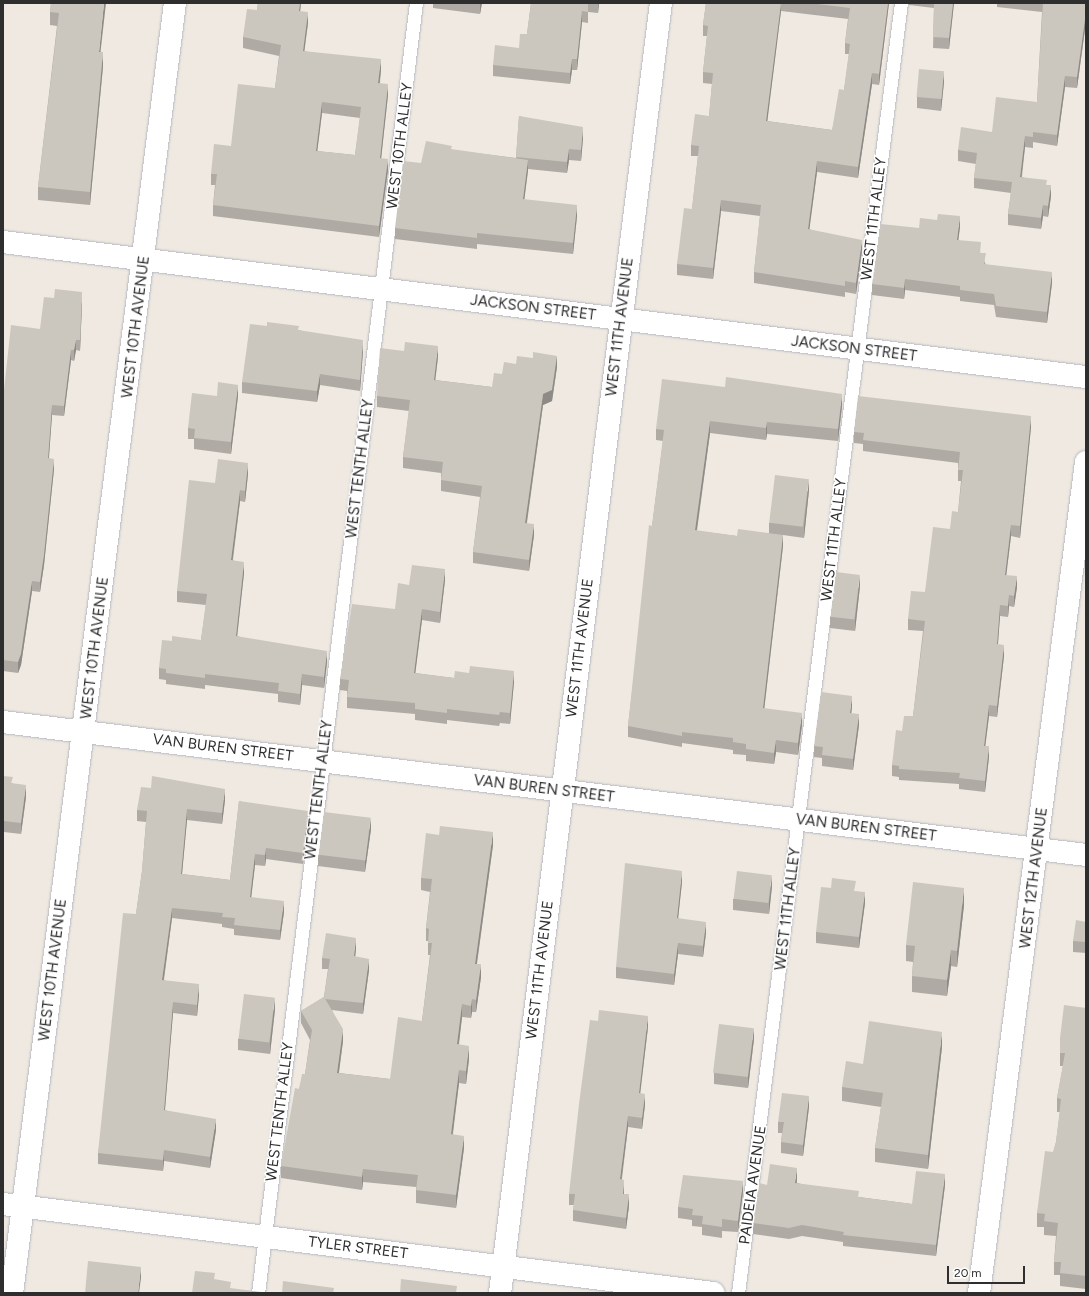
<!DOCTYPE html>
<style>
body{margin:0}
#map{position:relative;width:1089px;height:1296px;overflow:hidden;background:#efe9e1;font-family:Figtree,sans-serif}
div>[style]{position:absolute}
.roads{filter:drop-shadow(0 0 1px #b4b7c1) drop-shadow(0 0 1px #b4b7c1)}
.lane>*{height:13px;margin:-6.5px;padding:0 6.5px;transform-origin:6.5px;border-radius:6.5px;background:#fff}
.street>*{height:22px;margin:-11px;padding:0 11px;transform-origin:11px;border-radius:11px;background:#fff}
.secondary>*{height:22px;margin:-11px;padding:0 11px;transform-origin:11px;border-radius:11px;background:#fff}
.wall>*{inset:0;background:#afaba4}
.shaded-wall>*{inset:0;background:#8e8b86}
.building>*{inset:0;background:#cbc7bf;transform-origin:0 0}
span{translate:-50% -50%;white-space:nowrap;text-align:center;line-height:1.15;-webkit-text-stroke:3px #fff;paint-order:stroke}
.street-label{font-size:15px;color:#2e2e2e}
.frame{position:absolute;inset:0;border:4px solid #2e2e2e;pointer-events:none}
.scale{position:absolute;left:947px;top:1266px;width:78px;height:18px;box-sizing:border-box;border:2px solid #2e2e2e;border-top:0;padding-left:5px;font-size:12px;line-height:14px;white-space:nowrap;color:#2e2e2e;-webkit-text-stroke:3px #fff;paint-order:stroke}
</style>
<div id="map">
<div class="roads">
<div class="lane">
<div style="left:258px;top:1293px;width:1300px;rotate:-83.02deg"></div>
<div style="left:738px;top:1293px;width:1300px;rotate:-82.8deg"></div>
</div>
<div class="street">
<div style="left:3px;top:242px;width:1091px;rotate:7.11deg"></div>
<div style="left:3px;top:722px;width:1091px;rotate:7deg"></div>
<div style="left:3px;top:1204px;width:716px;rotate:7.14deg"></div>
<div style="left:12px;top:1293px;width:1300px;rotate:-82.8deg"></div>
<div style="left:979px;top:1293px;width:838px;rotate:-82.66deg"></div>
</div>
<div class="secondary">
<div style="left:500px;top:1293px;width:1300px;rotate:-82.89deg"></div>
</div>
</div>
<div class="wall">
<div style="clip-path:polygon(51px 3px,101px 52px,103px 66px,90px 205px,38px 200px,38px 187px,57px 26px,50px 25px,50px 12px)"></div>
<div style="clip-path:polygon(evenodd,258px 3px,301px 3px,300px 11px,308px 23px,304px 51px,381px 70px,380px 83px,388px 95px,381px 158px,388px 170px,379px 237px,213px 216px,213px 205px,215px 185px,211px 185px,211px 174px,275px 88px,279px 56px,243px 48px,243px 37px,257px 10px,258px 3px,322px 113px,360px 118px,355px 155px,317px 151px,322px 113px)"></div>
<div style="clip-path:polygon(433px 3px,482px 3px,480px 14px,433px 8px)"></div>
<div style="clip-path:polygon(531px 3px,599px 3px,598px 13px,588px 12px,588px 23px,582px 22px,577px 70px,572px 70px,570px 84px,493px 76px,493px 65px,519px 48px,527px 34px)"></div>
<div style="clip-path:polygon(evenodd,706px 3px,889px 3px,879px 85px,872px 84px,858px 178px,817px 172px,809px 229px,862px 251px,856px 294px,845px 292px,845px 297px,754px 283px,754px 272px,760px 216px,721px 211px,713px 279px,677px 275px,677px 264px,692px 209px,698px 156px,691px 156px,691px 145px,709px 116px,712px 84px,703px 83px,703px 72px,707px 36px,703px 36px,703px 25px,706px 3px,781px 11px,848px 19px,845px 43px,845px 54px,849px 54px,844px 90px,832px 130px,767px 121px,781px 11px)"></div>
<div style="clip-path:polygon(907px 3px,954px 3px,949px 49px,933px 48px,934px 8px,909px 5px)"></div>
<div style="clip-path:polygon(997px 3px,1086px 3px,1086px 22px,1077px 88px,1065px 87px,1057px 146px,1033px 142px,1033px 148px,1025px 147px,1022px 177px,1047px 185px,1051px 196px,1048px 217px,1043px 216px,1041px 229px,1008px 225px,1008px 214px,1011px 193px,974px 188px,974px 178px,976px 164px,958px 161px,958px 150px,992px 132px,1037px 102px,1042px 12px,997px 7px)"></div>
<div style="clip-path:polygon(944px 82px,941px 111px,917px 108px,917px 97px)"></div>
<div style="clip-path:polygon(519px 116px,583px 138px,581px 161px,569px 160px,567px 173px,528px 169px,524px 200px,577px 216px,573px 254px,477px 244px,477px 249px,395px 239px,395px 228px,421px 163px,452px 150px,516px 158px)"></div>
<div style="clip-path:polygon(960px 227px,958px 240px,981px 253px,986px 265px,1052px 283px,1047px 323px,996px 317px,994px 305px,960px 301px,960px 297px,905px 290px,904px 299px,872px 295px,872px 284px,919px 228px)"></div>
<div style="clip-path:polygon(82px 303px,80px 351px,76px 350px,74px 361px,71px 360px,64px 416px,52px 415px,49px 458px,54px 469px,44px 565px,40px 592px,32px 591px,21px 665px,18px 673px,3px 671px,3px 399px,40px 329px)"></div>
<div style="clip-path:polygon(299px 330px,363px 351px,360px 391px,320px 385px,317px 402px,242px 393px,242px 382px)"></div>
<div style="clip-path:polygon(438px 357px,435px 380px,492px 387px,502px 374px,516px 364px,557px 367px,552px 401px,543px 405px,527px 523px,534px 535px,529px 571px,473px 563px,473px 552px,480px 497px,441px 491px,441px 473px,403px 468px,403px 457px,409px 411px,377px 407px,377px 396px)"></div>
<div style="clip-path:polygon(725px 387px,842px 406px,838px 441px,767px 434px,766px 440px,710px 433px,697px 531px,737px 536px,769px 533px,769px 523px,809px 490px,804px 538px,783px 535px,783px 546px,764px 709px,802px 725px,798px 755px,776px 752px,774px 764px,746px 761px,746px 755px,733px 754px,733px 750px,682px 743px,682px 747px,628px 737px,628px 726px,652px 526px,663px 441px,656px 440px,656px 429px)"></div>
<div style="clip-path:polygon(217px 396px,238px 396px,231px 454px,194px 449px,194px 439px,188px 439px,188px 428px)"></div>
<div style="clip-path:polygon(1031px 427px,1020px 538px,1011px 536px,1006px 575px,1017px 587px,1014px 607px,1009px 606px,1008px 617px,1000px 616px,998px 645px,1004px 656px,997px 717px,989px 716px,985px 746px,989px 757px,985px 792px,959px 789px,959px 784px,899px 780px,899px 777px,892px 776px,892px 765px,902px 731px,913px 716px,923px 631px,908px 630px,908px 619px,925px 592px,950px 529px,958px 512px,961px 481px,958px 481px,958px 463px,863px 451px,863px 444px,854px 443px,854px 432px)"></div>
<div style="clip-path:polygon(248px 474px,245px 502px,240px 501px,233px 560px,244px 573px,237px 636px,327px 662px,324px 688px,302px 685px,300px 705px,278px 702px,278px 694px,205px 685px,205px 689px,166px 684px,166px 680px,159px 679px,159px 668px,172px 641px,201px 640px,206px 605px,177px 602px,177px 591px,215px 483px)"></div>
<div style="clip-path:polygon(445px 580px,440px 623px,422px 620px,415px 673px,454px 678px,514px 682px,510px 724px,500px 723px,499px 726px,447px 720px,447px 724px,415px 720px,415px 714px,347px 708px,347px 691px,340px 690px,340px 679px,395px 609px,409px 585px)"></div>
<div style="clip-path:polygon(860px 586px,855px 631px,830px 628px,830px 617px)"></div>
<div style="clip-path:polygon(852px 707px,851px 713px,859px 725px,853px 770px,822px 766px,822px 758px,814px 757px,814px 746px)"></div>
<div style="clip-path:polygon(3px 776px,13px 784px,26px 797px,21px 834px,4px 832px,3px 839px)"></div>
<div style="clip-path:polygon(151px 788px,225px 800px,222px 824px,187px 820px,182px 874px,230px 880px,239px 801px,308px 821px,303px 864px,266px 859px,265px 866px,255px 865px,251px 897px,284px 912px,280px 940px,234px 935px,234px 929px,222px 927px,222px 924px,172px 918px,164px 980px,199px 995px,197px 1016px,173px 1013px,165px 1110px,216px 1130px,210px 1168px,164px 1161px,163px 1171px,98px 1164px,98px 1153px,136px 914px,142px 871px,146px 822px,137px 821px,137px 810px)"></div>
<div style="clip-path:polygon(371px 829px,365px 872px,318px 866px,318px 855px)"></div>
<div style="clip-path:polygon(493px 845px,477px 964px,481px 977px,476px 1012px,472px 1012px,471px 1018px,462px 1017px,459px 1045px,469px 1059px,466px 1084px,459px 1083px,453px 1134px,464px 1148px,456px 1208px,416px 1203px,416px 1187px,363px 1182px,362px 1190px,281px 1178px,281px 1166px,299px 1089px,305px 1074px,310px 1040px,301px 1023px,301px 1011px,324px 997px,328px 969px,322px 969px,322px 958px,356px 949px,355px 957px,369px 970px,363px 1014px,332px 1010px,343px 1041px,339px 1073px,390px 1079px,422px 1021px,430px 955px,428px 955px,428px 941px,426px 941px,426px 928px,430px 892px,421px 890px,421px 878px)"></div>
<div style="clip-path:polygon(682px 882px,678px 918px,706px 933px,703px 957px,678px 954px,674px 985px,616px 978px,616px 967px)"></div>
<div style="clip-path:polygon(772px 886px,769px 914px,733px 910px,733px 899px)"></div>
<div style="clip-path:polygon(856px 891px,865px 903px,859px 948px,816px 943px,816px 932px)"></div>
<div style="clip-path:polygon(964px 905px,957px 967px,951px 966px,947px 996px,912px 992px,912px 976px,913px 962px,906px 961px,906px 945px)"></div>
<div style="clip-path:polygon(1086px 922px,1086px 968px,1086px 953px,1073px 952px,1073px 941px)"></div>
<div style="clip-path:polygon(1086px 1008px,1086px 1289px,1060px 1286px,1060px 1275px,1054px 1275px,1054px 1262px,1056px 1236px,1044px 1235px,1044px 1227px,1037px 1227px,1037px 1213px,1056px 1142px,1060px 1112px,1057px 1112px,1057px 1098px,1063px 1066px,1060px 1066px,1060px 1038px)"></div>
<div style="clip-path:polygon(275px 1009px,270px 1054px,238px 1050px,238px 1039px)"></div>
<div style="clip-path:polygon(648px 1027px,640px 1093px,645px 1105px,642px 1129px,628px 1127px,622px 1179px,624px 1191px,624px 1194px,629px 1206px,626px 1229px,573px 1221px,573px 1210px,574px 1205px,569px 1205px,569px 1194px)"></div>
<div style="clip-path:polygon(754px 1039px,748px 1088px,714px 1084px,714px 1073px)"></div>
<div style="clip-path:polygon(942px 1047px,928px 1169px,875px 1162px,875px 1148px,881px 1107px,842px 1101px,842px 1087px,863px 1064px)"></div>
<div style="clip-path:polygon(809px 1107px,803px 1156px,781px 1153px,781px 1142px,782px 1133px,778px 1133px,778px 1122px)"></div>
<div style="clip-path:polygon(797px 1179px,797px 1183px,859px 1197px,912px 1204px,945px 1185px,936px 1256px,843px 1246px,843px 1242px,802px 1236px,789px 1239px,753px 1234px,753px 1223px,767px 1185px)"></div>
<div style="clip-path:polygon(743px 1192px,738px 1232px,722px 1231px,722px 1238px,702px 1235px,702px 1227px,692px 1226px,692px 1220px,678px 1218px,678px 1207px)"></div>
</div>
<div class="shaded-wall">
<div style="clip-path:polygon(104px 3px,106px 3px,99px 65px,99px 52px)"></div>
<div style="clip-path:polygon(300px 3px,301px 3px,299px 22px,299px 11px)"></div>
<div style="clip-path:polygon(480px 3px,482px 3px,480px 14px)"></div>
<div style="clip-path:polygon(598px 3px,599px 3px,598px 13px)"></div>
<div style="clip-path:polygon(781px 3px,781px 11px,766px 132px,766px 121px)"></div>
<div style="clip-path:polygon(888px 3px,889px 3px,879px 85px,879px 74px)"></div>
<div style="clip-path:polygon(953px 3px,954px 3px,949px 49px,949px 38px)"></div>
<div style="clip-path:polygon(582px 11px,582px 22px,577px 70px,577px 59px)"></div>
<div style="clip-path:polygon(308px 12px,308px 23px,303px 62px,303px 51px)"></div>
<div style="clip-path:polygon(1086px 12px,1086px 22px,1077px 88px,1077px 77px)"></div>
<div style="clip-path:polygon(103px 52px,103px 66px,90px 205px,90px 192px)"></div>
<div style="clip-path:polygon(381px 59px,381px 70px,378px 94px,378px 83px)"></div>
<div style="clip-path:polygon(572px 59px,572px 70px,570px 84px,570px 73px)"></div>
<div style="clip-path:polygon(944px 71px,944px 82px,941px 111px,941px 100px)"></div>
<div style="clip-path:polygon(872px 73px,872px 84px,858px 178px,858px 167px)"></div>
<div style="clip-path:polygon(1065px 76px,1065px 87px,1057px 146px,1057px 135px)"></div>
<div style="clip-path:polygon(388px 84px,388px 95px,380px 169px,380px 158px)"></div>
<div style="clip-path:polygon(322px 102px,322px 113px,316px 162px,316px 151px)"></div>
<div style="clip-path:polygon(583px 127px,583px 138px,581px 161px,581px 150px)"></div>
<div style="clip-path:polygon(1025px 136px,1025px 147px,1020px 187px,1020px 177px)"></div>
<div style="clip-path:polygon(569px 149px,569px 160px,567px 173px,567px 162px)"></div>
<div style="clip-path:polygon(388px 159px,388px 170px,379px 237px,379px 226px)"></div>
<div style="clip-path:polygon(528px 160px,528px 171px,523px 210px,523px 199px)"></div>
<div style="clip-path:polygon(817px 161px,817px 172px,808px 240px,808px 229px)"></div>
<div style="clip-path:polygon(1051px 185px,1051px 196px,1048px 217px,1048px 206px)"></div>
<div style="clip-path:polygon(721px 200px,721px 211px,713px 279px,713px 268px)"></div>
<div style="clip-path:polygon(577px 205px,577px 216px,573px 254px,573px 243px)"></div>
<div style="clip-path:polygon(1043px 205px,1043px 216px,1041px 229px,1041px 218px)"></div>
<div style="clip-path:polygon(960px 216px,960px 227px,957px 251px,957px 240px)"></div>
<div style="clip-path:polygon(862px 240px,862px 251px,856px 294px,856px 283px)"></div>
<div style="clip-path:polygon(1052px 272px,1052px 283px,1047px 323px,1047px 312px)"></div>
<div style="clip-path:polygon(905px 279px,905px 290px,904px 299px,904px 288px)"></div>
<div style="clip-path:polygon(82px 292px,82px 303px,80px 351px,80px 340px)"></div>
<div style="clip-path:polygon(76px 340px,76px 350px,74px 361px,74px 350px)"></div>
<div style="clip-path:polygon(363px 340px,363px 351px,360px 391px,360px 380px)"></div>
<div style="clip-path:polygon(438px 346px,438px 357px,434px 391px,434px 380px)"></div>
<div style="clip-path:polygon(71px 350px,71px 360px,64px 416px,64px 406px)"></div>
<div style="clip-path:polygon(557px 356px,557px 367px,552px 401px,543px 405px,525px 534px,525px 523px,543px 394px)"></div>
<div style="clip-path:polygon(320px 374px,320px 385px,317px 402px,317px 391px)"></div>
<div style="clip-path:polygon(238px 385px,238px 396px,231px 454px,231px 442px)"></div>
<div style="clip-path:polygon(842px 394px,842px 406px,838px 441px,838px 429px)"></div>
<div style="clip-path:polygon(52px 405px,52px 415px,48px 468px,48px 458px)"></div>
<div style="clip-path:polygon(1031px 416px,1031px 427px,1020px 538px,1020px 526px)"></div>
<div style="clip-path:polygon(710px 421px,710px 433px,695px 542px,695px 530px)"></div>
<div style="clip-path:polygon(767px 422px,767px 434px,766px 440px,766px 428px)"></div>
<div style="clip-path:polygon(54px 459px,54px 469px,44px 565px,40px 592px,40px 582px)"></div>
<div style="clip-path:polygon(248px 463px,248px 474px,245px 502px,245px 491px)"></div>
<div style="clip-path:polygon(809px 479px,809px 490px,804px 538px,804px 527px)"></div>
<div style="clip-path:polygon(240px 490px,240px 501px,231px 571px,231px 560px)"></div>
<div style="clip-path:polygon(534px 524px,534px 535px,529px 571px,529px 560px)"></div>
<div style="clip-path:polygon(1011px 525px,1011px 536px,1005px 586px,1005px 575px)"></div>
<div style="clip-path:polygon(783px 535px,783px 546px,763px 720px,763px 708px)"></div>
<div style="clip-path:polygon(244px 562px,244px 573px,236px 647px,236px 636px)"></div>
<div style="clip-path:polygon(445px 569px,445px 580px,440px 623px,440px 612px)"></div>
<div style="clip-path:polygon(860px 575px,860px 586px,855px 631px,855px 620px)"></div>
<div style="clip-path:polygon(1017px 576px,1017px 587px,1014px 607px,1014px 596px)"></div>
<div style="clip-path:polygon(32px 581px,32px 591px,21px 665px,18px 673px,18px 662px)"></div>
<div style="clip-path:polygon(1009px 595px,1009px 606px,1008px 617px,1008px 606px)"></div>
<div style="clip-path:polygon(1000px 605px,1000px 616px,997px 655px,997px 644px)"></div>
<div style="clip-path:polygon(422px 609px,422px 620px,414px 684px,414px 673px)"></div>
<div style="clip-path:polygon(1004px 645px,1004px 656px,997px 717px,997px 706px)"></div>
<div style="clip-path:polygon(327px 651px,327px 662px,324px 688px,324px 677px)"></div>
<div style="clip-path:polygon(514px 671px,514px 682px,510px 724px,510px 713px)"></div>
<div style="clip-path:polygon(302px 674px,302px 685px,300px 705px,300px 694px)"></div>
<div style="clip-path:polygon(852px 696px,852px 707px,850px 724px,850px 713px)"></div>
<div style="clip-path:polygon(989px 705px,989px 716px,984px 757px,984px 746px)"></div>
<div style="clip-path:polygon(802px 713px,802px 725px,798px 755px,798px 743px)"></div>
<div style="clip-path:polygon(859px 714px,859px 725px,853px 770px,853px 759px)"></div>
<div style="clip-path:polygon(776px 740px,776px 752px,774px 764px,774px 753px)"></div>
<div style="clip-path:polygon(989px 746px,989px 757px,985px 792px,985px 781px)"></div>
<div style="clip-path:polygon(26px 785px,26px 797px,21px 834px,21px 823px)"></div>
<div style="clip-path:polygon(225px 789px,225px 800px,222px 824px,222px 813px)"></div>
<div style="clip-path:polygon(187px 809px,187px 820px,181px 885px,181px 874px)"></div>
<div style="clip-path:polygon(308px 811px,308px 821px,303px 864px,303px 853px)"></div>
<div style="clip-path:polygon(371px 818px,371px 829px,365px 872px,365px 861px)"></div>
<div style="clip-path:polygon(4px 821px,4px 832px,3px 839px,3px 828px)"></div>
<div style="clip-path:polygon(493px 832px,493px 845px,475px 976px,475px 964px)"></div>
<div style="clip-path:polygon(266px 848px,266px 859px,265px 866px,265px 855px)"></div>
<div style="clip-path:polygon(255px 854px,255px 865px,250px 908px,250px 897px)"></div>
<div style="clip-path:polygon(682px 871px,682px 882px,677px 929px,677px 918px)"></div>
<div style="clip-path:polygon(772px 875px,772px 886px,769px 914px,769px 903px)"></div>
<div style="clip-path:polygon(964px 888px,964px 905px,957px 967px,957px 951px)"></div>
<div style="clip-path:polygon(865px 892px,865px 903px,859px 948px,859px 937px)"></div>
<div style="clip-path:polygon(284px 901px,284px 912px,280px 940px,280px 930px)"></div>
<div style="clip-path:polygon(172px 908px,172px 918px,162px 991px,162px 980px)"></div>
<div style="clip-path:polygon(706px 922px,706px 933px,703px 957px,703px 946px)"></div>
<div style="clip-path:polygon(356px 938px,356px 949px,354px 967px,354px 956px)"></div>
<div style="clip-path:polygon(678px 943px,678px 954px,674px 985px,674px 974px)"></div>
<div style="clip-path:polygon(951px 950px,951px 966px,947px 996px,947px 980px)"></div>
<div style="clip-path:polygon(369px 959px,369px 970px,363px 1014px,363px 1003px)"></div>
<div style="clip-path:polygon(481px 964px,481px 977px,476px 1012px,476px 1000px)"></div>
<div style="clip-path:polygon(199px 984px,199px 995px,197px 1016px,197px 1005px)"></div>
<div style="clip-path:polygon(275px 998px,275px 1009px,270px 1054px,270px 1043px)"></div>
<div style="clip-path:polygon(472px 999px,472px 1012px,471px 1018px,471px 1006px)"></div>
<div style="clip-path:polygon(173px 1002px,173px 1013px,164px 1121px,164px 1110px)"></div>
<div style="clip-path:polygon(462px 1004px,462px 1017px,457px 1057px,457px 1044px)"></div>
<div style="clip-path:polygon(648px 1016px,648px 1027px,639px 1104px,639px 1093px)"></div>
<div style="clip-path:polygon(754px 1028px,754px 1039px,748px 1088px,748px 1077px)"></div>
<div style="clip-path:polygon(343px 1029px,343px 1041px,337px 1085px,337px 1073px)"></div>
<div style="clip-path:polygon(942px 1032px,942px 1047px,928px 1169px,928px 1155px)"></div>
<div style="clip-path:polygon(469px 1046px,469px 1059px,466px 1084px,466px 1071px)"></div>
<div style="clip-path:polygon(459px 1070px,459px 1083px,451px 1146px,451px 1134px)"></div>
<div style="clip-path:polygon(645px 1094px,645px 1105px,642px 1129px,642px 1118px)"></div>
<div style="clip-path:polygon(809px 1096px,809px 1107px,803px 1156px,803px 1145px)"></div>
<div style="clip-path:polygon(628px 1116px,628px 1127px,620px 1190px,620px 1179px)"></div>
<div style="clip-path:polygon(216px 1119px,216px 1130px,210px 1168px,210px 1157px)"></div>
<div style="clip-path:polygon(464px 1136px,464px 1148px,456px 1208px,456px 1195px)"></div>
<div style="clip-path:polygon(164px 1150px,164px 1161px,163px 1171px,163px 1160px)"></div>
<div style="clip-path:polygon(797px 1168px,797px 1179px,795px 1194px,795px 1183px)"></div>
<div style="clip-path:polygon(363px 1169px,363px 1182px,362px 1190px,362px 1177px)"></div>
<div style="clip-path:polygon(945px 1174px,945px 1185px,936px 1256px,936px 1245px)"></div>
<div style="clip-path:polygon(624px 1180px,624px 1191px,623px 1205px,623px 1194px)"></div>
<div style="clip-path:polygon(743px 1181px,743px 1192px,738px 1232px,738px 1221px)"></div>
<div style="clip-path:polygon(629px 1194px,629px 1206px,626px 1229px,626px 1218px)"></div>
<div style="clip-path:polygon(141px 1267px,141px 1278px,139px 1293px,138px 1293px)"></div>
</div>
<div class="building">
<div style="clip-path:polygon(51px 3px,104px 3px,99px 52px,103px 52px,90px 192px,38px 187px,59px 13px,50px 12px)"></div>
<div style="clip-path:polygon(evenodd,258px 3px,300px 3px,299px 11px,308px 12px,303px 51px,381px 59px,378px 83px,388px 84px,380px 158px,388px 159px,379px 226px,213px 205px,217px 174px,211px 174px,214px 144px,231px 146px,238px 84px,275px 88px,281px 45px,243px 37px,247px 9px,257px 10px,258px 3px,322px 102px,361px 107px,355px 155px,316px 151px,322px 102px)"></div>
<div style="clip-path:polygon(531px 3px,588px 3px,588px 12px,582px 11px,577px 59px,572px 59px,570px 73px,493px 65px,495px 45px,519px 48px,520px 34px,527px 34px)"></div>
<div style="clip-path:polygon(706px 3px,781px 3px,766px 121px,832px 130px,839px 89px,844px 90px,850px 44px,845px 43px,850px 8px,809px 3px,888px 3px,879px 74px,872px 73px,858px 167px,817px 161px,808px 229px,862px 240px,856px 283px,845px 281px,845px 286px,754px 272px,761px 205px,721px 200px,713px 268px,677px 264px,684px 208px,692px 209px,699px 146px,691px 145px,695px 114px,709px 116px,713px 73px,703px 72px,708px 26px,703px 25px)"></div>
<div style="clip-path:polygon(934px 3px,953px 3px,949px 38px,933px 37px)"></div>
<div style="clip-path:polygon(1043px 3px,1086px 3px,1086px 12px,1077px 77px,1065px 76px,1057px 135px,1033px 132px,1033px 137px,1025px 136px,1020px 177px,1047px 180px,1046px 185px,1051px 185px,1048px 206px,1043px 205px,1041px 218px,1008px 214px,1012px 182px,974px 178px,977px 153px,958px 150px,961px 127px,992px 132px,996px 97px,1037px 102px)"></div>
<div style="left:919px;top:69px;width:25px;height:28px;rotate:5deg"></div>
<div style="clip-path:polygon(519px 116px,583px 127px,581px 150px,569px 149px,567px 162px,516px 157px)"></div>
<div style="clip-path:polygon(426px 141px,452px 146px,451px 149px,528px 160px,523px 199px,577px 205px,573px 243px,477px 233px,477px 238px,395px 228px,403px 161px,421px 163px)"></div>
<div style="clip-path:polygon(938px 214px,960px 216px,957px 240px,981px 242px,980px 253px,986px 253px,984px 264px,1052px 272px,1047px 312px,996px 306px,994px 294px,960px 290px,960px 286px,905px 279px,904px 288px,872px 284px,881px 224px,919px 228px,920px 218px,937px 220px)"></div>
<div style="clip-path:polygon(55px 289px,82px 292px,80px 340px,76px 340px,74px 350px,71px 350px,64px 406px,52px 405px,48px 458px,54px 459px,44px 555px,40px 582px,32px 581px,21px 654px,18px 662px,3px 660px,3px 399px,11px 325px,40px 329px,44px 297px,54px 298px)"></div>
<div style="clip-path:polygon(267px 322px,299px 326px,298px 330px,363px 340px,360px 380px,320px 374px,317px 391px,242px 382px,250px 324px,267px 326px)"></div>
<div style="clip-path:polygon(405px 342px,438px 346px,434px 380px,492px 387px,494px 373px,502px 374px,504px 362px,516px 364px,517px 356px,533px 358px,533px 352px,557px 356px,552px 390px,543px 394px,525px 523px,534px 524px,529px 560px,473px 552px,482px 486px,441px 480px,443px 462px,403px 457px,410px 400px,377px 396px,380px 348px,404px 351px)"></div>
<div style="clip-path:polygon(726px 377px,842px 394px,838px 429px,767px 422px,766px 428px,710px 421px,695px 530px,737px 536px,738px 529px,783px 535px,763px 708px,802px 713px,798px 743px,776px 740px,774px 753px,746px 749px,746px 744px,733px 742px,733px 738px,682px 732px,682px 736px,628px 726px,649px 525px,652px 526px,664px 430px,656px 429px,662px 379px,725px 387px)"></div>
<div style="clip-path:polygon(218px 382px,238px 385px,231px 442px,194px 438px,195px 429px,188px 428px,192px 393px,217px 396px)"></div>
<div style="clip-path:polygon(858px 396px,1031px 416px,1020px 526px,1011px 525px,1005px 575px,1017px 576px,1014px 596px,1009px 595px,1008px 606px,1000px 605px,997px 644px,1004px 645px,997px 706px,989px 705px,984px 746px,989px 746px,985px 781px,959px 778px,960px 773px,899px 769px,899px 766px,892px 765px,896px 730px,902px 731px,904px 716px,913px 716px,925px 621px,908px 619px,911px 591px,925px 592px,933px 527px,950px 529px,952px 511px,958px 512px,963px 470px,958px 470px,960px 452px,863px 440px,864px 433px,854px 432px)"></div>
<div style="clip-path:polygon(218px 459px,248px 463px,245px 491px,240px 490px,231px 560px,244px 562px,236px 636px,327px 651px,324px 677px,302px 674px,300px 694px,278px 691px,279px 683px,205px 674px,205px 678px,166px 673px,166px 669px,159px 668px,162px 640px,172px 641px,172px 636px,201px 640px,207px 594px,177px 591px,189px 480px,215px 483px)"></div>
<div style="left:775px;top:475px;width:34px;height:48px;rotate:7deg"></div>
<div style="clip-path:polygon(412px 565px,445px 569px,440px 612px,422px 609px,414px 673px,454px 678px,455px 671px,469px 673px,470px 666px,514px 671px,510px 713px,500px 712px,499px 715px,447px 709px,447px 713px,415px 709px,415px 703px,347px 697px,349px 680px,340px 679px,352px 604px,395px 609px,398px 583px,409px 585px)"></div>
<div style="left:836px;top:572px;width:24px;height:45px;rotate:7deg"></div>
<div style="clip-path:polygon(821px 692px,852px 696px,850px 713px,859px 714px,853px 759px,822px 755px,823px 747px,814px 746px)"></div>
<div style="clip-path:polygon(3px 776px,13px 777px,11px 783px,26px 785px,21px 823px,4px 821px,3px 828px)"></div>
<div style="clip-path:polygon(152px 776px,225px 789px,222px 813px,187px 809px,181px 874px,230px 880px,239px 801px,308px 811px,303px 853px,266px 848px,265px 855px,255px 854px,250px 897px,284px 901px,280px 930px,234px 925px,235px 918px,222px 917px,223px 913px,172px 908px,162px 980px,199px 984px,197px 1005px,173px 1002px,164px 1110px,216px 1119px,210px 1157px,164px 1150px,163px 1160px,98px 1153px,123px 913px,136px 914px,142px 871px,147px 811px,137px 810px,141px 787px,151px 788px)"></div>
<div style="left:324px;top:812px;width:47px;height:43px;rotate:7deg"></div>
<div style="clip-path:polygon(440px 826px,493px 832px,475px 964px,481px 964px,476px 1000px,472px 999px,471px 1006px,462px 1004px,457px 1044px,469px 1046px,466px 1071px,459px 1070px,451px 1134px,464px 1136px,456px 1195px,416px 1190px,418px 1175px,363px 1169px,362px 1177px,281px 1166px,295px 1088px,299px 1089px,302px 1074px,305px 1074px,312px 1030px,301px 1011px,324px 997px,343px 1029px,337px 1073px,390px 1079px,398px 1017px,422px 1021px,432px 943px,428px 943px,429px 929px,426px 928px,432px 879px,421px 878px,426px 833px,439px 835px)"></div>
<div style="clip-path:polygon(625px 863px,682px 871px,677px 918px,706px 922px,703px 946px,678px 943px,674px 974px,616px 967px)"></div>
<div style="left:737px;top:871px;width:35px;height:28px;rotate:7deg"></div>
<div style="clip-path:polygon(832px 878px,856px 881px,854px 891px,865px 892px,859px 937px,816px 932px,821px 887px,831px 888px)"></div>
<div style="clip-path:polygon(913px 882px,964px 888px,957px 951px,951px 950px,947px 980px,912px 976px,915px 946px,906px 945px)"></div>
<div style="clip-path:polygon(1076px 920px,1086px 922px,1086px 942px,1073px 941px)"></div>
<div style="clip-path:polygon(326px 933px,356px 938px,354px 956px,369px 959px,363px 1003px,325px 999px,324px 997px,330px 959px,322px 958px)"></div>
<div style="left:244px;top:994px;width:31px;height:45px;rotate:7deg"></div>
<div style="clip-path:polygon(1064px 1005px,1086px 1008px,1086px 1276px,1060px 1273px,1061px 1262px,1054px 1262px,1058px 1223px,1044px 1221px,1045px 1214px,1037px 1213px,1045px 1151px,1053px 1152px,1056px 1142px,1061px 1099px,1057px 1098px,1065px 1053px,1060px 1053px,1060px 1038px)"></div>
<div style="clip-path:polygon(599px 1010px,648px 1016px,639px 1093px,645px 1094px,642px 1118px,628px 1116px,620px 1179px,624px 1180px,623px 1194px,629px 1194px,626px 1218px,573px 1210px,575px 1194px,569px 1194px,579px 1104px,590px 1020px,598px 1021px)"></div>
<div style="clip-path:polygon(869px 1021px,942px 1032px,928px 1155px,875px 1148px,883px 1093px,842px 1087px,846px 1061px,863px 1064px)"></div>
<div style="left:719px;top:1024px;width:35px;height:49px;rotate:7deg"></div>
<div style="clip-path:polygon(782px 1093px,809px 1096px,803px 1145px,781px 1142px,784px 1122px,778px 1122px)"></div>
<div style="clip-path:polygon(770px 1164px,797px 1168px,795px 1183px,859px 1191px,858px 1197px,912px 1204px,916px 1171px,945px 1174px,936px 1245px,843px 1235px,844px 1232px,802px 1225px,789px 1228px,753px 1223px,759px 1183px,767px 1185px)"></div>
<div style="clip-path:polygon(683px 1175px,743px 1181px,738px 1221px,722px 1219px,722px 1227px,702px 1224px,703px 1216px,692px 1215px,693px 1209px,678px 1207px)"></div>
<div style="clip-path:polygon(88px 1261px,141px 1267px,138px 1293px,85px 1293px)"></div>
<div style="clip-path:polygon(195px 1271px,215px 1273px,214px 1279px,231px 1282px,230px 1288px,269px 1293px,192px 1293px)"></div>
<div style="clip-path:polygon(401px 1279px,457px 1286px,456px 1293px,400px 1293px)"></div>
<div style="clip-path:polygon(283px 1281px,334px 1288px,333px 1293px,282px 1293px)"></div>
</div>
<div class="street-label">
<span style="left:400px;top:146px;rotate:-83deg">WEST 10TH ALLEY</span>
<span style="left:874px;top:219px;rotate:-83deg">WEST 11TH ALLEY</span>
<span style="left:533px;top:308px;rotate:7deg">JACKSON STREET</span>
<span style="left:136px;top:327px;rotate:-83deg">WEST 10TH AVENUE</span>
<span style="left:620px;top:327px;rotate:-83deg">WEST 11TH AVENUE</span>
<span style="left:854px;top:349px;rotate:7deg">JACKSON STREET</span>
<span style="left:360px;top:469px;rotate:-83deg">WEST TENTH ALLEY</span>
<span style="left:834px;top:540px;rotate:-83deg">WEST 11TH ALLEY</span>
<span style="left:95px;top:648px;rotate:-83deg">WEST 10TH AVENUE</span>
<span style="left:580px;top:648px;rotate:-83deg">WEST 11TH AVENUE</span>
<span style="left:223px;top:748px;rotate:7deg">VAN BUREN STREET</span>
<span style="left:544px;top:789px;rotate:7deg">VAN BUREN STREET</span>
<span style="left:319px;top:790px;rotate:-83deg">WEST TENTH ALLEY</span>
<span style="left:866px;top:828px;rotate:7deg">VAN BUREN STREET</span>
<span style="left:1034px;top:878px;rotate:-83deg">WEST 12TH AVENUE</span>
<span style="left:788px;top:909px;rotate:-83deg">WEST 11TH ALLEY</span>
<span style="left:53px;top:970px;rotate:-83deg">WEST 10TH AVENUE</span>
<span style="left:540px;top:970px;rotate:-83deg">WEST 11TH AVENUE</span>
<span style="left:280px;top:1112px;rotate:-83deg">WEST TENTH ALLEY</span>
<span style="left:753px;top:1185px;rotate:-82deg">PAIDEIA AVENUE</span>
<span style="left:358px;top:1248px;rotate:7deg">TYLER STREET</span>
</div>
<div class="frame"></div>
<div class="scale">20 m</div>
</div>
